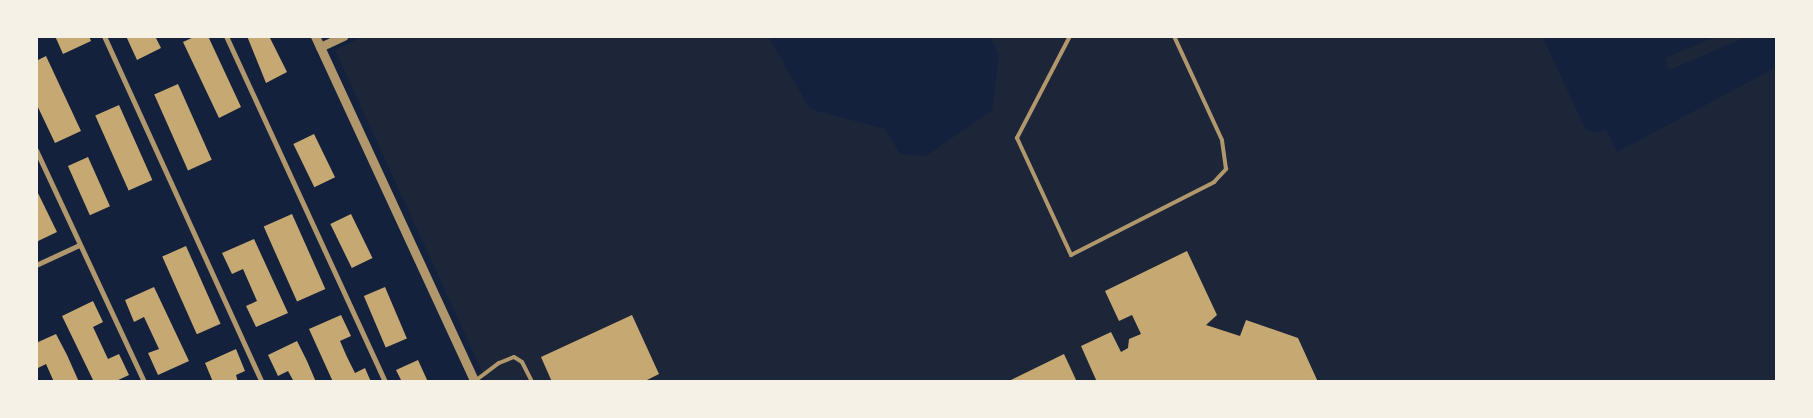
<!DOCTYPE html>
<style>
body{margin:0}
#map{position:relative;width:1813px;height:418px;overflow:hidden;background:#14213d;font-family:"Public Sans",sans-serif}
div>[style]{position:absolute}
.green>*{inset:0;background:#1d2539}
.building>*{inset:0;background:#c6a872;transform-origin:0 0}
.service>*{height:4px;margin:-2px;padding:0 2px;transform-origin:2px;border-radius:2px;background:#b1986c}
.minor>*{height:5px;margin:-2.5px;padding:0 2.5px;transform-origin:2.5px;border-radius:2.5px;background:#b1986c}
.tertiary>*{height:9px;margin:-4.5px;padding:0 4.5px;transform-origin:4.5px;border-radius:4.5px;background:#b1986c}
span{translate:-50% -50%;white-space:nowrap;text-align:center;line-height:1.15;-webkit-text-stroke:5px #f6f1e7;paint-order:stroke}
.frame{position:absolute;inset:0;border:38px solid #f6f1e7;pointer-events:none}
</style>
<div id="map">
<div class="green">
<div style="clip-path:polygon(364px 36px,768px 36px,810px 109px,885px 129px,900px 154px,926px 156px,992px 110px,999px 56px,990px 36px,1542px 36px,1586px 130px,1597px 133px,1606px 129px,1617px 152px,1777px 67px,1777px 382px,487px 382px,335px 50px)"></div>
<div style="clip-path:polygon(1717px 36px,1747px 37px,1669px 70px,1665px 58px)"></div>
</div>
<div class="building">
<div style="clip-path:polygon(55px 36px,89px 36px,91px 41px,63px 54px)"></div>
<div style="clip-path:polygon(126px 36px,155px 36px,161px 48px,137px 60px)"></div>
<div style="clip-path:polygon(196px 36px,208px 36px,241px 107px,219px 118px,183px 42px)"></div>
<div style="clip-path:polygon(247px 36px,269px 36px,287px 72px,266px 83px)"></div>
<div style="clip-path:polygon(46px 56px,81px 131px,55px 143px,36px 103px,36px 61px)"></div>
<div style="left:178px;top:84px;width:83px;height:26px;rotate:66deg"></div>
<div style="left:119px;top:105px;width:82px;height:26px;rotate:66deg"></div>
<div style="left:314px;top:134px;width:48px;height:23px;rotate:64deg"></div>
<div style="left:88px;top:157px;width:54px;height:22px;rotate:66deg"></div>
<div style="clip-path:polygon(36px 189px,57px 232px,36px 242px)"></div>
<div style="left:292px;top:214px;width:82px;height:31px;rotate:66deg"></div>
<div style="left:351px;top:214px;width:49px;height:23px;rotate:64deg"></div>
<div style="clip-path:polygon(254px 239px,288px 313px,256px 327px,246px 306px,257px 301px,243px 269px,232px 274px,222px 253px)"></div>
<div style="left:186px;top:246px;width:85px;height:26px;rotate:66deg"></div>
<div style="clip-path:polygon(1187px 251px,1217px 315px,1206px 325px,1240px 336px,1246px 320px,1298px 338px,1318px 382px,1097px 382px,1081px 346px,1111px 332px,1121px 352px,1128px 348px,1129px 339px,1141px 334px,1132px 315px,1119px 321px,1105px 291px)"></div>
<div style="clip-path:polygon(154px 287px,189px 361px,158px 375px,148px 353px,159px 349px,144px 317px,134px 322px,125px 300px)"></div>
<div style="left:385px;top:287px;width:56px;height:23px;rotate:67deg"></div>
<div style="clip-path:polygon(93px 301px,103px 322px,93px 327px,108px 359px,119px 354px,129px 375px,114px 382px,94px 382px,62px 316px)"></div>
<div style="clip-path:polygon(341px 315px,351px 336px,340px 341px,347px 357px,355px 373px,365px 368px,371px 382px,333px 382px,309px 329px)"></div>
<div style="clip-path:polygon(632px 315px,659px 374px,643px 382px,552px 382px,541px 357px)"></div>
<div style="clip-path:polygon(56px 334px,67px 355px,79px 382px,54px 382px,46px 364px,36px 369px,36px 343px)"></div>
<div style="clip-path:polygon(297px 341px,307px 361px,316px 382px,294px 382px,288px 371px,278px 376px,268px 355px)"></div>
<div style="clip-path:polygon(236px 349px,245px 371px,236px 375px,238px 382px,213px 382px,205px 363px)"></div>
<div style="clip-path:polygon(1064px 354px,1077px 382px,1007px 382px)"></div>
<div style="clip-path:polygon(418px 360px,428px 382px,402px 382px,396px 370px)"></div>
</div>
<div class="service">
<div style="left:1070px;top:36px;width:115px;rotate:117.5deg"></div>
<div style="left:1017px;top:138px;width:129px;rotate:65.2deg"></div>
<div style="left:1071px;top:255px;width:161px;rotate:-27deg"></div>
<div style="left:1214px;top:182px;width:18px;rotate:-47deg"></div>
<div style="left:1226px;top:169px;width:29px;rotate:-98deg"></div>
<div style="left:1222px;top:140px;width:115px;rotate:-114.8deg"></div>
<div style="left:475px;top:381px;width:30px;rotate:-37deg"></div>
<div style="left:499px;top:363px;width:16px;rotate:-22deg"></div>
<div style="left:514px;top:357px;width:9px;rotate:32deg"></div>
<div style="left:522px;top:362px;width:22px;rotate:63deg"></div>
</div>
<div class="minor">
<div style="left:104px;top:36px;width:380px;rotate:65.5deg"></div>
<div style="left:226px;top:36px;width:381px;rotate:65.3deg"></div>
<div style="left:36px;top:150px;width:256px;rotate:65deg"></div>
<div style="left:36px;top:265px;width:47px;rotate:-24.9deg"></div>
</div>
<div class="tertiary">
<div style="left:315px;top:36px;width:381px;rotate:65.2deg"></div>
<div style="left:320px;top:47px;width:26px;rotate:-25deg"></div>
</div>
<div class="frame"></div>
</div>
